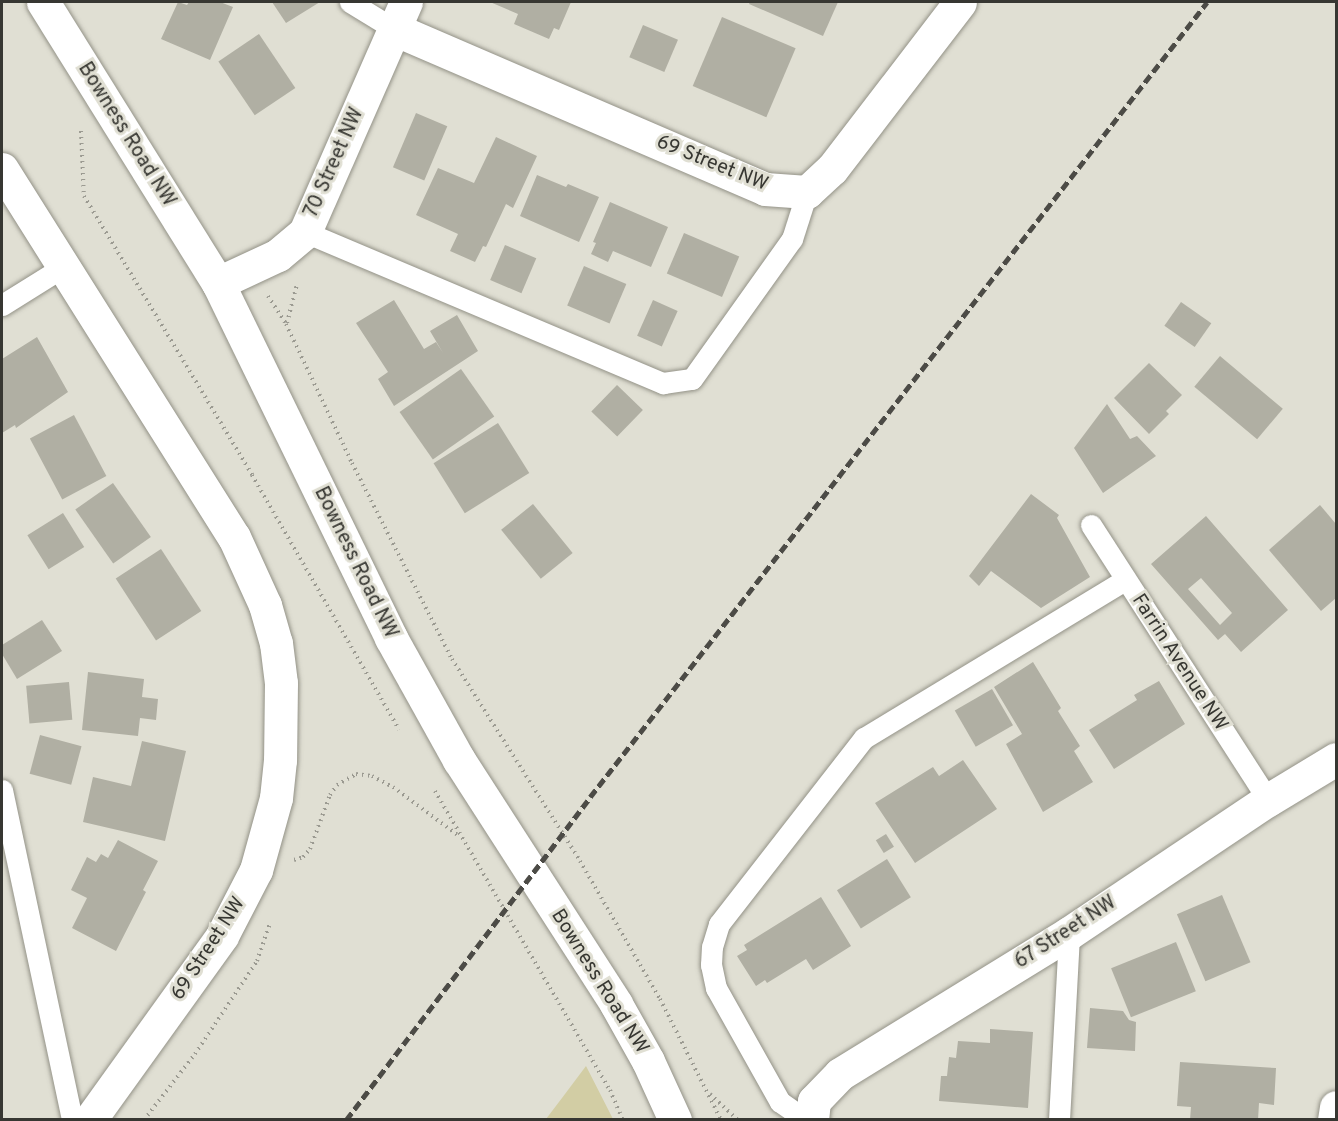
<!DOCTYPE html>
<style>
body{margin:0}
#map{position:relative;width:1338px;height:1121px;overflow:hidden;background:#e0dfd3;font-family:Overpass,sans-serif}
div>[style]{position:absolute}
.green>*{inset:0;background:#d2cda4}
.building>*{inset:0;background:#b0afa3;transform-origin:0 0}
.path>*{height:4px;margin-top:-2px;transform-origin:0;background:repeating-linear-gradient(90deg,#9b9a91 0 1.5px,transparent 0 6px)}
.roads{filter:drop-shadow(0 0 2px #939287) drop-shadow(0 0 2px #939287)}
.service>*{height:21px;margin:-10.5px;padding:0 10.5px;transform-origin:10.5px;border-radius:10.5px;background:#fff}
.minor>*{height:33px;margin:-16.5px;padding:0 16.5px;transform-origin:16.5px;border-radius:16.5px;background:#fff}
.tertiary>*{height:33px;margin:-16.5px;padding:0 16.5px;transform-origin:16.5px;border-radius:16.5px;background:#fff}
.rail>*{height:4.5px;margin-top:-2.25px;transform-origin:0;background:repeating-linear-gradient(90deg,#4c4b46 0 9px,transparent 0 13.5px)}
span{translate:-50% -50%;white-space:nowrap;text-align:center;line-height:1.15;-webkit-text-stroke:6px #e0dfd3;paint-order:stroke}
.street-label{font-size:20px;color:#373732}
.frame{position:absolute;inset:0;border:3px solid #373732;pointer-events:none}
</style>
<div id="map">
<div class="green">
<div style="clip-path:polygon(586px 1066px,613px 1119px,546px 1119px,562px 1098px)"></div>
</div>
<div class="building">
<div style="clip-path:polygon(178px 2px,187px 5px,189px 2px,220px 2px,233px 7px,210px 60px,161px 39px)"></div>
<div style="clip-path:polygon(272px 2px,320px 2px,286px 23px)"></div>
<div style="clip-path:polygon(490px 2px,571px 2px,559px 30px,554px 28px,549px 39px,514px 24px,518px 14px)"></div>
<div style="clip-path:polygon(750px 2px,838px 2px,823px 36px,749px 4px)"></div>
<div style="left:722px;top:17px;width:80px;height:75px;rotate:23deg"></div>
<div style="left:643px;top:25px;width:38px;height:35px;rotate:23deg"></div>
<div style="left:259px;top:34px;width:65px;height:49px;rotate:56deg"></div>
<div style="left:416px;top:113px;width:34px;height:59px;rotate:23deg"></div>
<div style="clip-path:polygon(496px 137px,537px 156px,513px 208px,506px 204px,486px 247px,483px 246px,475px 262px,450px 251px,458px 234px,416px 215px,438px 168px,474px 183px)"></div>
<div style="clip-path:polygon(537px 175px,566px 187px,568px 184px,599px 197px,579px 242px,520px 216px)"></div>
<div style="clip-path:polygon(610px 202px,668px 227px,651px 267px,613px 251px,608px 262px,591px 254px,596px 243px,593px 242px)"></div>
<div style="left:684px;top:233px;width:60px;height:44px;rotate:23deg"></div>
<div style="left:505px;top:245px;width:34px;height:38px;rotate:23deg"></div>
<div style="left:584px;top:266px;width:46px;height:43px;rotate:23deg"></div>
<div style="clip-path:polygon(394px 300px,424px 349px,436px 342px,443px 353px,430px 331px,457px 315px,478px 351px,394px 406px,378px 379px,388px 372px,356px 323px)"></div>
<div style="left:653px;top:300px;width:27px;height:39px;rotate:24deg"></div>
<div style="left:1181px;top:302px;width:37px;height:29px;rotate:35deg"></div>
<div style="clip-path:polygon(37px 337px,68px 392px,16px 428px,15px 425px,2px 433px,2px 359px)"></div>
<div style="left:1220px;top:356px;width:82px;height:40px;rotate:40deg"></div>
<div style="clip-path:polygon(1149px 363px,1182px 395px,1166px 411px,1169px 414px,1149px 434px,1114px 398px)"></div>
<div style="left:461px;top:369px;width:58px;height:75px;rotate:55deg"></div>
<div style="left:617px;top:385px;width:36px;height:37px;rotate:44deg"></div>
<div style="clip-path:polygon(1107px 404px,1130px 439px,1137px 436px,1156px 456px,1103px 493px,1074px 448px)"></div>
<div style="left:74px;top:415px;width:69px;height:50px;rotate:62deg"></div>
<div style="left:498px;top:423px;width:59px;height:76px;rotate:58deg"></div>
<div style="left:113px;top:483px;width:66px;height:46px;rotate:55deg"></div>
<div style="clip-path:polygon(1031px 494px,1059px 515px,1057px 518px,1090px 577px,1041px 608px,991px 571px,979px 586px,969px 576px)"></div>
<div style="left:533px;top:504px;width:63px;height:41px;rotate:51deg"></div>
<div style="clip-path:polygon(1320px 505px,1336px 524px,1336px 598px,1321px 611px,1269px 550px)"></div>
<div style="left:63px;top:513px;width:40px;height:42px;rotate:58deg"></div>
<div style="clip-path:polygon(evenodd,1206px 516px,1288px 610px,1241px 652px,1225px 634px,1218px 640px,1151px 564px,1206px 516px,1201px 578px,1232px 613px,1220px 625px,1188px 589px,1201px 578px)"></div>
<div style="left:161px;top:549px;width:74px;height:54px;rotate:57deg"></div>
<div style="clip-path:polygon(42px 620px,62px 651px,17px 679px,2px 654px,2px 645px)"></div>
<div style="clip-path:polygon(1033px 662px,1061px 708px,1058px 711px,1080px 746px,1074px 751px,1093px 782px,1043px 812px,1006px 744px,1022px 734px,994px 687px)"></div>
<div style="clip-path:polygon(88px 672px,144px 679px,142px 697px,158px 699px,156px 720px,140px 718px,138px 736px,82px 730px)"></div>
<div style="clip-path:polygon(1159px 681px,1185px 724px,1114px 769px,1089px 730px,1137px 700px,1134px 695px)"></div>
<div style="left:69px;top:682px;width:38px;height:43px;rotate:85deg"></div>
<div style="left:992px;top:689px;width:42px;height:43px;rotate:60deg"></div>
<div style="left:40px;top:735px;width:43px;height:40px;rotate:15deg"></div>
<div style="clip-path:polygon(142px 741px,186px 751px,165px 841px,83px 822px,93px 777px,131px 786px)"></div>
<div style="clip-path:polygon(963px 760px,997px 809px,915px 863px,875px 803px,933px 767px,939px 776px)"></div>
<div style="left:886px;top:834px;width:15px;height:12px;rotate:58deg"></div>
<div style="clip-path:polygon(118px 840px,158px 861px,143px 890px,146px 892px,116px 951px,72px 928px,87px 898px,71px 890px,87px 857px,96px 862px,101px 854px,108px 858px)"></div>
<div style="left:887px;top:859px;width:45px;height:59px;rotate:58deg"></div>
<div style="left:1222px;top:895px;width:73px;height:49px;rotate:67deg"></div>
<div style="clip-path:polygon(821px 897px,851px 946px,813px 970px,806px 959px,767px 983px,765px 980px,756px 986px,737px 956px,747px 950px,744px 945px)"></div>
<div style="left:1176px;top:942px;width:53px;height:70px;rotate:68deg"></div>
<div style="clip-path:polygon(1090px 1008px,1123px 1011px,1129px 1020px,1136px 1022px,1135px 1051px,1087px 1048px)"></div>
<div style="clip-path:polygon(990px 1029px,1033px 1032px,1028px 1108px,939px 1101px,941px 1076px,947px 1076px,949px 1057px,956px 1058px,958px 1041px,990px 1043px)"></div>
<div style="clip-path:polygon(1180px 1062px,1276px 1068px,1274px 1105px,1259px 1103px,1258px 1120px,1190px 1120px,1191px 1107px,1177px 1106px)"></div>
</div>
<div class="path">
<div style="left:81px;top:131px;width:65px;rotate:87.4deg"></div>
<div style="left:84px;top:196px;width:326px;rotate:58.9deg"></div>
<div style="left:252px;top:475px;width:294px;rotate:60deg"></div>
<div style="left:268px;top:296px;width:33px;rotate:57deg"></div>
<div style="left:286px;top:324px;width:154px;rotate:64.6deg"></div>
<div style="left:352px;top:463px;width:220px;rotate:63deg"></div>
<div style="left:452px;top:659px;width:239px;rotate:57.6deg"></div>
<div style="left:580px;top:861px;width:160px;rotate:59.9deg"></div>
<div style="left:660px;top:999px;width:136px;rotate:63.2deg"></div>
<div style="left:287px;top:323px;width:40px;rotate:-75.6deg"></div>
<div style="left:435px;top:791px;width:346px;rotate:59.7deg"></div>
<div style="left:610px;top:1090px;width:33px;rotate:67deg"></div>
<div style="left:294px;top:860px;width:9px;rotate:-18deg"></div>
<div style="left:303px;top:857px;width:11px;rotate:-49deg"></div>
<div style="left:310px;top:849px;width:58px;rotate:-69.7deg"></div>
<div style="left:330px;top:795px;width:12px;rotate:-55deg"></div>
<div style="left:337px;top:785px;width:22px;rotate:-30deg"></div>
<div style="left:356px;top:774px;width:16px;rotate:7deg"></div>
<div style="left:372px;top:776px;width:24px;rotate:28deg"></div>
<div style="left:393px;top:787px;width:82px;rotate:36.6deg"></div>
<div style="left:710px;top:1094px;width:38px;rotate:43deg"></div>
<div style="left:144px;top:1120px;width:83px;rotate:-52.3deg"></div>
<div style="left:195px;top:1054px;width:112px;rotate:-56.3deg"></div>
<div style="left:257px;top:961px;width:40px;rotate:-71.1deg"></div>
</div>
<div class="roads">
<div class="service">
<div style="left:350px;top:2px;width:52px;rotate:31.5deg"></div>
<div style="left:305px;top:232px;width:389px;rotate:22.9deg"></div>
<div style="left:663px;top:383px;width:29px;rotate:-8deg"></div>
<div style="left:692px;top:379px;width:172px;rotate:-54.5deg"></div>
<div style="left:792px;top:239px;width:49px;rotate:-72.3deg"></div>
<div style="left:2px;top:305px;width:72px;rotate:-31.9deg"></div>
<div style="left:1091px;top:525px;width:327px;rotate:57.2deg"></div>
<div style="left:2px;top:790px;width:337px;rotate:78deg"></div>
<div style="left:806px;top:1120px;width:32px;rotate:-145deg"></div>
<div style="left:780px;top:1102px;width:131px;rotate:-119.3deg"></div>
<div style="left:716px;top:988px;width:24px;rotate:-102deg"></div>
<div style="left:711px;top:965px;width:18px;rotate:-87deg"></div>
<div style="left:712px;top:947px;width:24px;rotate:-73deg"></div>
<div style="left:719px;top:924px;width:236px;rotate:-52.1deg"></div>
<div style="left:864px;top:738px;width:305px;rotate:-31.2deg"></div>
<div style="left:1059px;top:1120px;width:187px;rotate:-86.9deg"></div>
</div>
<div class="minor">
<div style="left:394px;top:29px;width:404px;rotate:23.3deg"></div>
<div style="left:765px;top:189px;width:42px;rotate:4.1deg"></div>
<div style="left:807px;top:192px;width:34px;rotate:-43deg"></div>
<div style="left:832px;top:169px;width:210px;rotate:-52.5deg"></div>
<div style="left:2px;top:169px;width:435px;rotate:57.8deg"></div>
<div style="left:234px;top:537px;width:75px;rotate:65.5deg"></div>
<div style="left:265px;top:605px;width:40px;rotate:74deg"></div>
<div style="left:276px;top:643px;width:40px;rotate:82.9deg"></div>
<div style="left:281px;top:683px;width:77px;rotate:90.7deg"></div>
<div style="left:280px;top:760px;width:38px;rotate:96deg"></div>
<div style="left:276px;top:798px;width:75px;rotate:105.5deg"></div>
<div style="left:256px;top:870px;width:74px;rotate:117.3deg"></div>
<div style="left:222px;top:936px;width:226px;rotate:125.7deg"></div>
<div style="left:218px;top:283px;width:66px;rotate:-25deg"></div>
<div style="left:278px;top:255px;width:35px;rotate:-40deg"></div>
<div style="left:305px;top:232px;width:251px;rotate:-66.3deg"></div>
<div style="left:812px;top:1120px;width:19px;rotate:-84deg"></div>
<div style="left:814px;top:1101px;width:37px;rotate:-46deg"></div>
<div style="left:840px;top:1074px;width:269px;rotate:-31.6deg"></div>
<div style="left:1069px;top:933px;width:239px;rotate:-33.8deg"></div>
<div style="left:1268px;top:800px;width:79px;rotate:-31.1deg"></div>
<div style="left:1334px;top:1120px;width:13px;rotate:-81deg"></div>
</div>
<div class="tertiary">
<div style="left:43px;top:2px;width:331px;rotate:58.1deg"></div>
<div style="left:218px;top:283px;width:395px;rotate:64deg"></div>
<div style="left:391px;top:638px;width:140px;rotate:60.9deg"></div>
<div style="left:459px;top:760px;width:290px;rotate:57.2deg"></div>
<div style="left:616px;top:1004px;width:65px;rotate:60.7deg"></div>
<div style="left:648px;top:1061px;width:65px;rotate:65.4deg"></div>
</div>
</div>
<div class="rail">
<div style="left:346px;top:1120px;width:405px;rotate:-52.9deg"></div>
<div style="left:590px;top:797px;width:1006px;rotate:-52.18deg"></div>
</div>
<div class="street-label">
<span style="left:126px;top:135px;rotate:58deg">Bowness Road NW</span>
<span style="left:335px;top:163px;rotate:-66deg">70 Street NW</span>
<span style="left:712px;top:164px;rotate:22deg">69 Street NW</span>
<span style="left:355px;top:563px;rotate:64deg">Bowness Road NW</span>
<span style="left:1179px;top:663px;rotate:57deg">Farrin Avenue NW</span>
<span style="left:1066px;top:933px;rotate:-33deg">67 Street NW</span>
<span style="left:209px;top:949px;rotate:-57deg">69 Street NW</span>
<span style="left:599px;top:982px;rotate:58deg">Bowness Road NW</span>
</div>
<div class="frame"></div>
</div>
